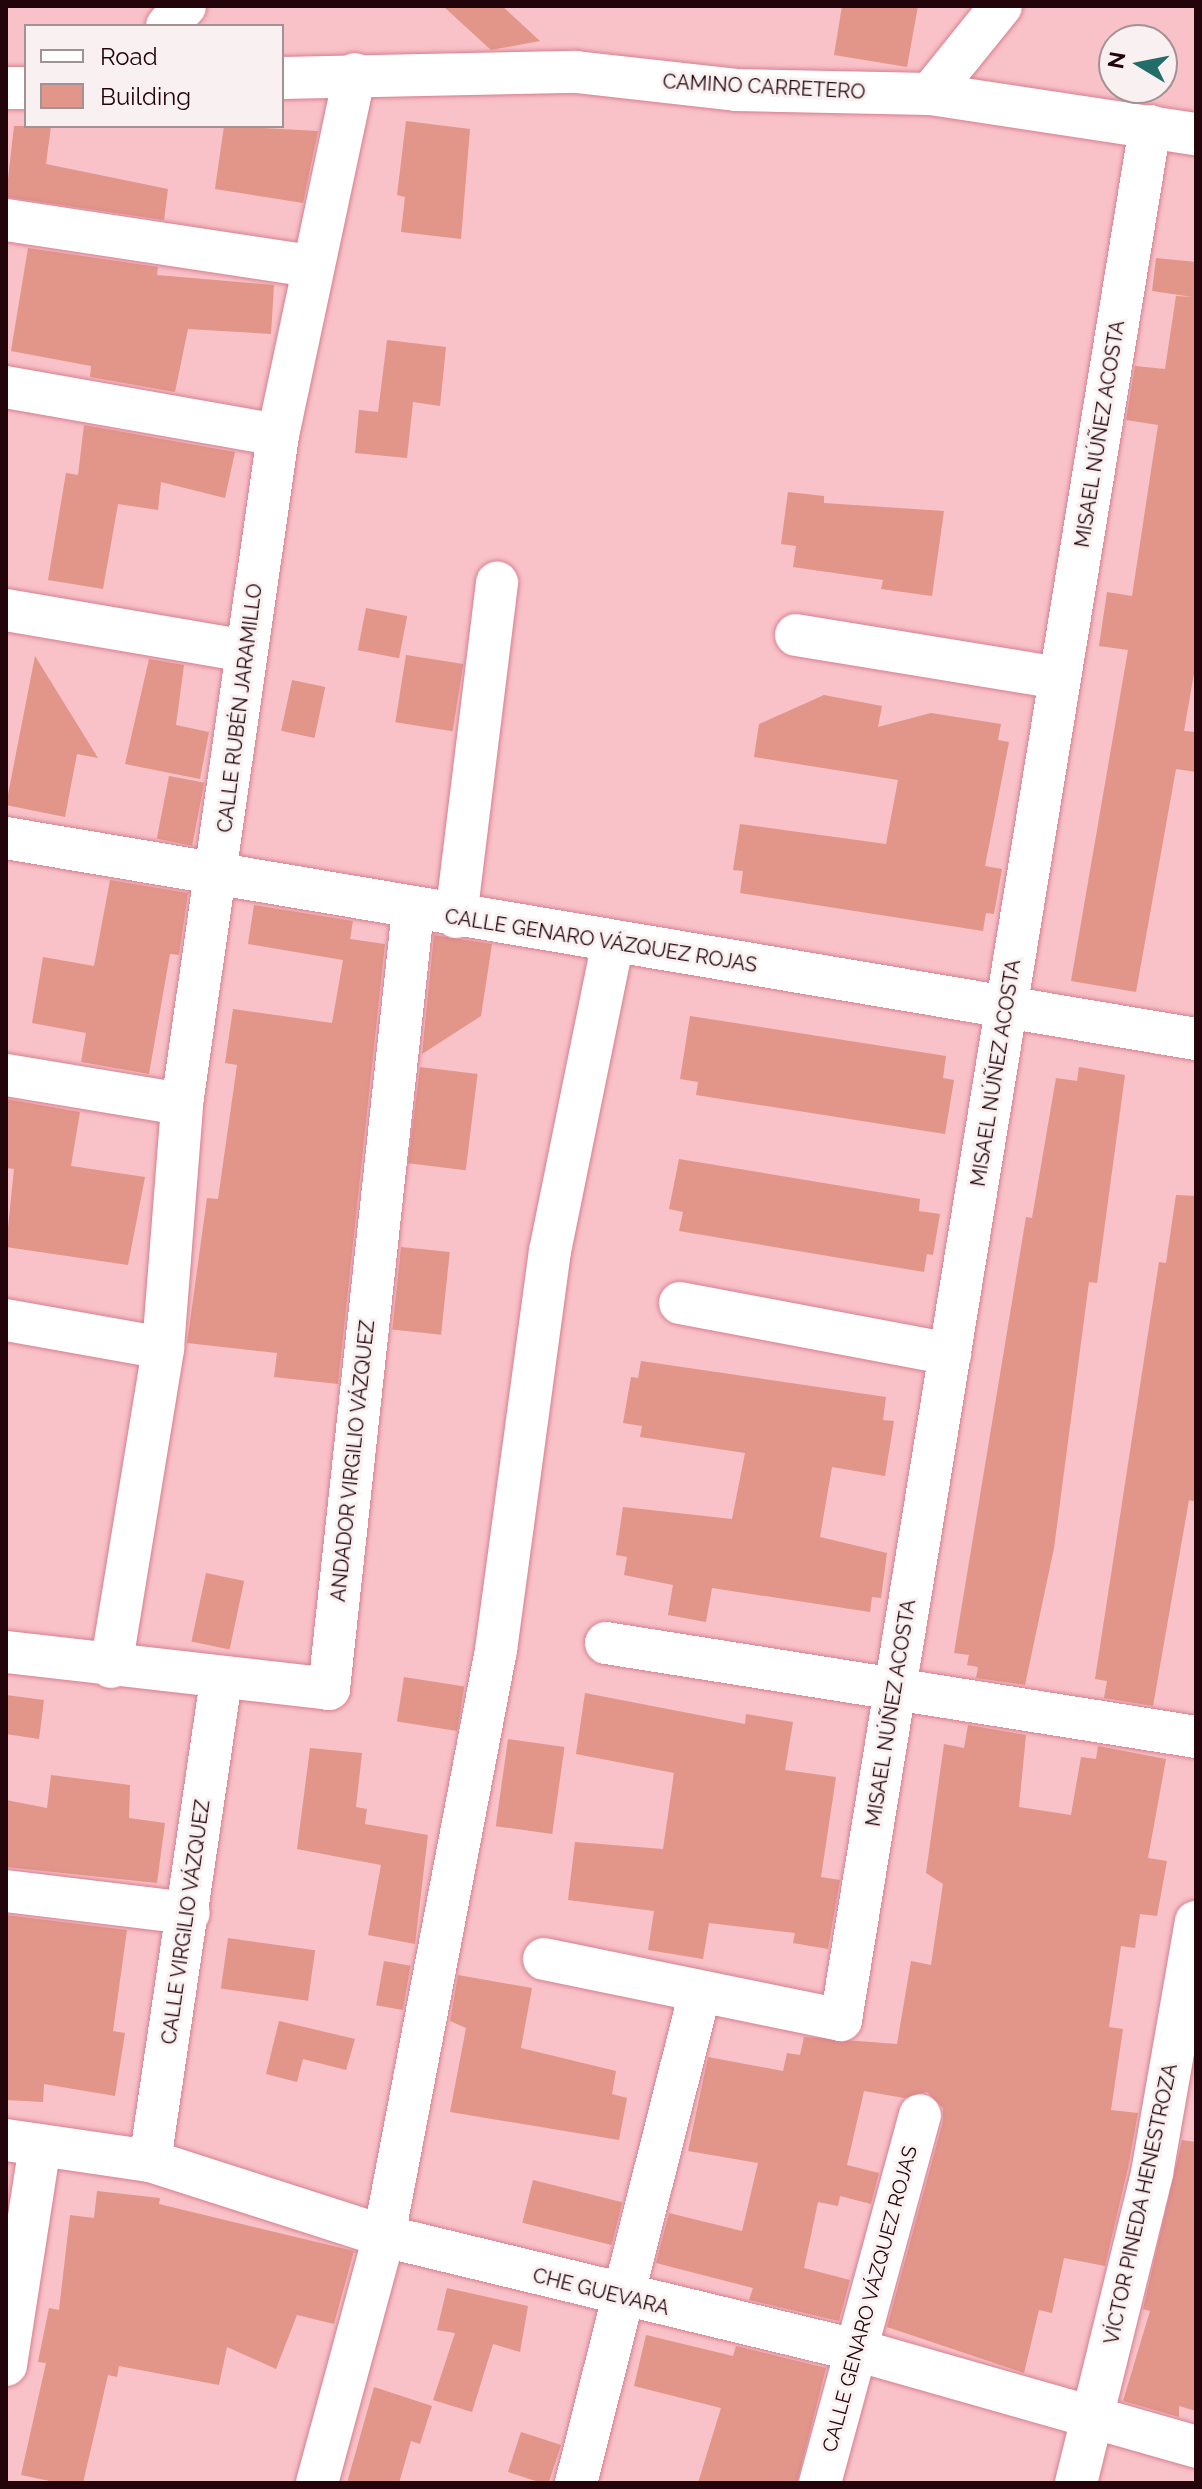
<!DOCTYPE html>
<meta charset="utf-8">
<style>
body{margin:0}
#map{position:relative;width:1202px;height:2489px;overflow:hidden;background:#f9c1c8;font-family:Raleway,sans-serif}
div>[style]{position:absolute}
.building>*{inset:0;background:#e29589;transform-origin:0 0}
.roads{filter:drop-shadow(0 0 2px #d6808e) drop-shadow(0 0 2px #d6808e)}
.street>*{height:42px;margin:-21px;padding:0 21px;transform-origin:21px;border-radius:21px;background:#fff}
span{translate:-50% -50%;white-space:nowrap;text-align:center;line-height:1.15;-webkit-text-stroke:6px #f9f0f1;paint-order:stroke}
.street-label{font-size:20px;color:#23040b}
.frame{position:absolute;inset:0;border:8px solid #23040b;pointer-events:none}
.legend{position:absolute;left:24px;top:24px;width:260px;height:104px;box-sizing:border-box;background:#f9f0f1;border:2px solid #a39295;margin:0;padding:10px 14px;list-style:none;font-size:24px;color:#23040b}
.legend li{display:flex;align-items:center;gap:16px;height:40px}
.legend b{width:40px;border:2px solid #a39295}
.north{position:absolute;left:1098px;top:24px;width:80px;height:80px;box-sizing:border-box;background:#f9f0f1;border:2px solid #a39295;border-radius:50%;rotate:280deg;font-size:22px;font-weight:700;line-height:32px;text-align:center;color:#23040b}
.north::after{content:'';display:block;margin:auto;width:28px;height:36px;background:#226d68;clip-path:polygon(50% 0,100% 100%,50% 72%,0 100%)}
</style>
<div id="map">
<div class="building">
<div style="clip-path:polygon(443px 6px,502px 6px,540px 41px,491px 50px)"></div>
<div style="clip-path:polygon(842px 6px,918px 6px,907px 67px,834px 55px)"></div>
<div style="clip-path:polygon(406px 121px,470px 129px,461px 239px,401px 232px,405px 197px,397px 195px)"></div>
<div style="clip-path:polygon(14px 126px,51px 126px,46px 164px,168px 189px,164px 220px,6px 197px)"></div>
<div style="clip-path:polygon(224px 126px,318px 131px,303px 203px,215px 189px)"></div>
<div style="clip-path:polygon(28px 248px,158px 267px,157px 275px,274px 285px,271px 334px,188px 329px,175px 392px,90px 377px,91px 366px,11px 351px)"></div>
<div style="clip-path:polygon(1156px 258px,1196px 262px,1196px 662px,1184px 731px,1196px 732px,1196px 772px,1176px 769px,1136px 992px,1071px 981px,1128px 650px,1099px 646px,1107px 592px,1132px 596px,1158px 425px,1126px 420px,1135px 366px,1165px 369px,1176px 296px,1193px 297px,1152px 291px)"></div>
<div style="clip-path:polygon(387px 340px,446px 347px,440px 406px,413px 402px,407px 458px,355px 453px,359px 410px,378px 412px)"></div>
<div style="clip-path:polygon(84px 425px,235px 452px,225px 498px,161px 482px,158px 510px,118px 504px,103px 589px,48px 580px,66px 473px,78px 475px)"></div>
<div style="clip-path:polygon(788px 492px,824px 496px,824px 503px,944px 511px,932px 596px,881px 589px,883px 580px,793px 567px,796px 546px,781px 544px)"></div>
<div style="left:366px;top:608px;width:42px;height:43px;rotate:11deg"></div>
<div style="left:406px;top:655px;width:58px;height:68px;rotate:9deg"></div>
<div style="clip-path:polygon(35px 656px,98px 758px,77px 754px,65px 817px,6px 805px)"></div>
<div style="clip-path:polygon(149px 659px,184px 665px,176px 725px,209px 732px,200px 779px,125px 764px)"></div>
<div style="left:292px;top:680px;width:34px;height:52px;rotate:12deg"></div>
<div style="clip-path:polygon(824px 695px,882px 706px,878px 727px,931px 713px,1001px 724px,998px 740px,1009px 742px,985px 866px,1002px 869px,994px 914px,986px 913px,983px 931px,740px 893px,743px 871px,733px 870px,740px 824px,886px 844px,898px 780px,754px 757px,759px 724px)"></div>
<div style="left:169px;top:776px;width:36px;height:64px;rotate:11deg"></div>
<div style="clip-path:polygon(110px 880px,188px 893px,179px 955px,170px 954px,149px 1074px,81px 1062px,86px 1033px,32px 1023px,43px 957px,94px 966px)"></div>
<div style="clip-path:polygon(254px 905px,353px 921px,350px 939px,385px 944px,338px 1384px,274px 1377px,277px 1353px,187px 1343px,207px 1198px,218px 1199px,237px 1065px,225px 1063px,233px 1009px,332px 1023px,343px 960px,248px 944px)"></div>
<div style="clip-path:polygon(434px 935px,492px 944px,481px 1016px,422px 1054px)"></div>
<div style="clip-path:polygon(690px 1016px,946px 1056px,943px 1078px,954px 1080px,945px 1134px,696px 1095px,698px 1082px,680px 1079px)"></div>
<div style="left:420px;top:1067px;width:58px;height:97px;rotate:7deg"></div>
<div style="clip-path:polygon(1079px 1067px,1125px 1075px,1097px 1283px,1089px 1282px,1054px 1548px,1025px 1685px,976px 1678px,978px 1667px,967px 1665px,969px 1655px,954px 1653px,1026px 1217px,1032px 1218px,1056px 1078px,1077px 1081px)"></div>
<div style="clip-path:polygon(6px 1099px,80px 1112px,71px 1166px,145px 1177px,128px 1265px,6px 1247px,14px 1169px,6px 1168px)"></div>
<div style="clip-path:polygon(679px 1159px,920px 1199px,919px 1211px,940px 1214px,933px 1255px,927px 1254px,924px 1272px,679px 1231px,683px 1212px,669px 1209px)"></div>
<div style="clip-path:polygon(1176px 1195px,1196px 1196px,1196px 1502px,1189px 1500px,1153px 1706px,1104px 1698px,1107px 1681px,1095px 1679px,1159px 1262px,1166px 1263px)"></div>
<div style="left:401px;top:1247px;width:49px;height:83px;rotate:6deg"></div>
<div style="clip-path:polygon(641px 1361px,886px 1397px,883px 1420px,894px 1421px,885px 1476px,832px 1467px,820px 1537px,887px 1553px,881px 1598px,872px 1597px,870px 1612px,712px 1588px,706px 1622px,668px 1615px,673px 1585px,624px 1575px,627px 1557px,616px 1555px,623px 1507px,732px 1519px,745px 1453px,640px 1437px,642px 1426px,623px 1423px,631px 1377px,638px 1378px)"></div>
<div style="left:206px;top:1573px;width:39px;height:70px;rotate:12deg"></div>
<div style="left:404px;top:1677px;width:61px;height:45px;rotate:9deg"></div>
<div style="clip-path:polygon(585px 1693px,745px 1724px,746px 1714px,793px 1722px,785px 1770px,836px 1777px,821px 1877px,840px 1880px,828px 1949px,793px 1943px,795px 1933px,709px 1923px,703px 1959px,648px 1950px,654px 1911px,568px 1900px,575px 1842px,663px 1849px,674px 1773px,576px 1754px)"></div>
<div style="clip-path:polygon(6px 1695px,44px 1700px,39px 1739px,6px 1734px)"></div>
<div style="clip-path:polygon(968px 1725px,1026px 1735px,1019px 1807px,1071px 1815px,1081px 1757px,1096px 1759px,1098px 1746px,1166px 1759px,1148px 1858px,1167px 1861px,1157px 1916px,1140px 1914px,1135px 1948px,1121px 1946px,1109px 2027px,1123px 2029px,1111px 2110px,1138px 2113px,1128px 2168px,1105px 2266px,1064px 2258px,1052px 2313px,1039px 2310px,1024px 2373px,887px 2327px,943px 2121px,943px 2108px,927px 2092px,904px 2098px,864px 2091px,847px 2165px,879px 2173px,871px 2204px,840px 2196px,838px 2206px,818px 2202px,804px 2268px,850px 2280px,839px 2321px,749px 2300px,753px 2288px,656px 2263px,669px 2213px,742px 2231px,758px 2163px,688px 2151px,708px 2057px,783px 2071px,787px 2053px,800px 2055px,804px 2037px,897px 2044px,911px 1961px,931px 1965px,943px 1884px,926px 1873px,944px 1744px,964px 1748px)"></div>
<div style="left:508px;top:1739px;width:57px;height:88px;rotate:8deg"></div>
<div style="clip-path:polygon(310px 1748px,362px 1753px,356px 1807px,367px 1809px,365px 1824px,428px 1835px,415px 1944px,368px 1935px,381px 1865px,297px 1849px)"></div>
<div style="clip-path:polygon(51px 1775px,130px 1785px,129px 1818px,165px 1823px,157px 1883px,6px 1867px,6px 1800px,47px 1808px)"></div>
<div style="clip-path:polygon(6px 1915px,127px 1930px,113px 2031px,125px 2033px,115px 2096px,44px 2084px,43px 2102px,6px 2100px)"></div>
<div style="left:228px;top:1938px;width:88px;height:51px;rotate:8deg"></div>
<div style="left:384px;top:1961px;width:27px;height:45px;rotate:10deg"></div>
<div style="clip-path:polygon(458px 1975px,532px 1988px,521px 2048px,616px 2071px,612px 2094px,627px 2098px,619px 2140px,450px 2112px,466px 2028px,450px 2021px)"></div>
<div style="clip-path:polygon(279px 2021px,355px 2039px,346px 2070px,303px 2059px,297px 2082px,266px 2074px)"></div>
<div style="clip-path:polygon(1182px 2140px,1196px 2142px,1196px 2411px,1179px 2406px,1179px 2417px,1123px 2401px,1150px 2311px,1143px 2309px)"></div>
<div style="left:533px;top:2180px;width:92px;height:44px;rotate:14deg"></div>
<div style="clip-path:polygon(97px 2191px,160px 2198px,159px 2204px,354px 2251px,334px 2324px,297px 2315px,276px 2369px,227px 2347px,219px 2385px,119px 2366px,117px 2377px,108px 2375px,83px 2483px,59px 2483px,21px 2475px,46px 2363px,38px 2362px,49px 2308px,59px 2310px,70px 2215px,94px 2218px)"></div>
<div style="clip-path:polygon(447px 2288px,528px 2306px,520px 2352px,493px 2344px,472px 2412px,433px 2400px,455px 2333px,437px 2330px)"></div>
<div style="clip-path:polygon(646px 2335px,733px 2356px,736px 2346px,826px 2368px,797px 2483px,698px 2483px,721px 2408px,634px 2386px)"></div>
<div style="clip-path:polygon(374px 2387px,432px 2406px,420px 2444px,411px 2441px,399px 2483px,347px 2483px)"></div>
<div style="left:521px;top:2432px;width:42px;height:42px;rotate:18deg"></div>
</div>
<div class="roads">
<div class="street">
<div style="left:167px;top:26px;width:27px;rotate:-48deg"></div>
<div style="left:282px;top:78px;width:294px;rotate:-1.2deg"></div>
<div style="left:576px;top:72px;width:161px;rotate:6.4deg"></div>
<div style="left:736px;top:90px;width:194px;rotate:1.2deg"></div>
<div style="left:930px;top:94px;width:269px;rotate:8.6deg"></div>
<div style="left:6px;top:88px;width:20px"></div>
<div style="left:930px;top:94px;width:113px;rotate:-51.1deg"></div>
<div style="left:6px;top:220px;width:307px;rotate:8.6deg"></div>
<div style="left:6px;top:387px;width:276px;rotate:10deg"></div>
<div style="left:6px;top:610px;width:242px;rotate:9.7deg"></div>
<div style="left:796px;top:635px;width:267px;rotate:9.3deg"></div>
<div style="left:6px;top:838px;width:1207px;rotate:9.59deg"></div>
<div style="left:456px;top:917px;width:337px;rotate:-83deg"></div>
<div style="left:6px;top:1075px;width:178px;rotate:9.4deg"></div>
<div style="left:680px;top:1303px;width:275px;rotate:10.7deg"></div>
<div style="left:6px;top:1320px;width:159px;rotate:10.1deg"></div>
<div style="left:606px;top:1643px;width:597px;rotate:9.05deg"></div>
<div style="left:6px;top:1652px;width:325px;rotate:6.5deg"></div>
<div style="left:329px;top:1689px;width:784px;rotate:-83.85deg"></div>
<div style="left:111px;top:1667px;width:323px;rotate:-80.7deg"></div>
<div style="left:163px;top:1348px;width:245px;rotate:-85.5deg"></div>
<div style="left:182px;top:1104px;width:676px;rotate:-81.83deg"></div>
<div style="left:278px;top:435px;width:369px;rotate:-78deg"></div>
<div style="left:6px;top:1891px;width:184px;rotate:6.9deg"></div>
<div style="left:544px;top:1959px;width:303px;rotate:11.6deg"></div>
<div style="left:841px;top:2020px;width:1919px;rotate:-80.73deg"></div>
<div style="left:6px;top:2140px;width:146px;rotate:8.3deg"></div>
<div style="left:150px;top:2161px;width:246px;rotate:17.8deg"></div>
<div style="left:384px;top:2236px;width:490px;rotate:13.6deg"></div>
<div style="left:860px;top:2351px;width:349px;rotate:15.9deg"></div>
<div style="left:150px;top:2161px;width:485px;rotate:-81.6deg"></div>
<div style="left:6px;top:2365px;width:222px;rotate:-81.2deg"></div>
<div style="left:317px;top:2483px;width:256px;rotate:-74.8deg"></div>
<div style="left:384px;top:2236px;width:597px;rotate:-79.18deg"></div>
<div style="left:496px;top:1650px;width:403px;rotate:-82.3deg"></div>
<div style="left:550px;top:1251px;width:315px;rotate:-78.5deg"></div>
<div style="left:576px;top:2483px;width:506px;rotate:-75.83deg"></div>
<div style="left:820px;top:2483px;width:381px;rotate:-74.8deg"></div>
<div style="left:1076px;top:2483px;width:319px;rotate:-76.2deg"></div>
<div style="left:1152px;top:2173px;width:255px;rotate:-80.1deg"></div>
</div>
</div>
<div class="street-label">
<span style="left:764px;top:87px;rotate:3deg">CAMINO CARRETERO</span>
<span style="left:1100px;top:434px;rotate:-81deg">MISAEL NÚÑEZ ACOSTA</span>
<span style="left:240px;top:708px;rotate:-83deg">CALLE RUBÉN JARAMILLO</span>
<span style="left:601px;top:941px;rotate:9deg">CALLE GENARO VÁZQUEZ ROJAS</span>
<span style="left:996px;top:1073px;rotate:-81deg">MISAEL NÚÑEZ ACOSTA</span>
<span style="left:353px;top:1461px;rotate:-84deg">ANDADOR VIRGILIO VÁZQUEZ</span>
<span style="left:891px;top:1713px;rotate:-81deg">MISAEL NÚÑEZ ACOSTA</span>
<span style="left:186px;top:1922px;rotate:-82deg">CALLE VIRGILIO VÁZQUEZ</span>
<span style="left:1141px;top:2204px;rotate:-78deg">VÍCTOR PINEDA HENESTROZA</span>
<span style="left:601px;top:2292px;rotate:14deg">CHE GUEVARA</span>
<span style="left:870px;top:2299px;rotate:-75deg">CALLE GENARO VÁZQUEZ ROJAS</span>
</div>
<div class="frame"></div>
<ul class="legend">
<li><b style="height:10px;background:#fff"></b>Road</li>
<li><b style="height:22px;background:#e29589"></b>Building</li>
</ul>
<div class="north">N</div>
</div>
